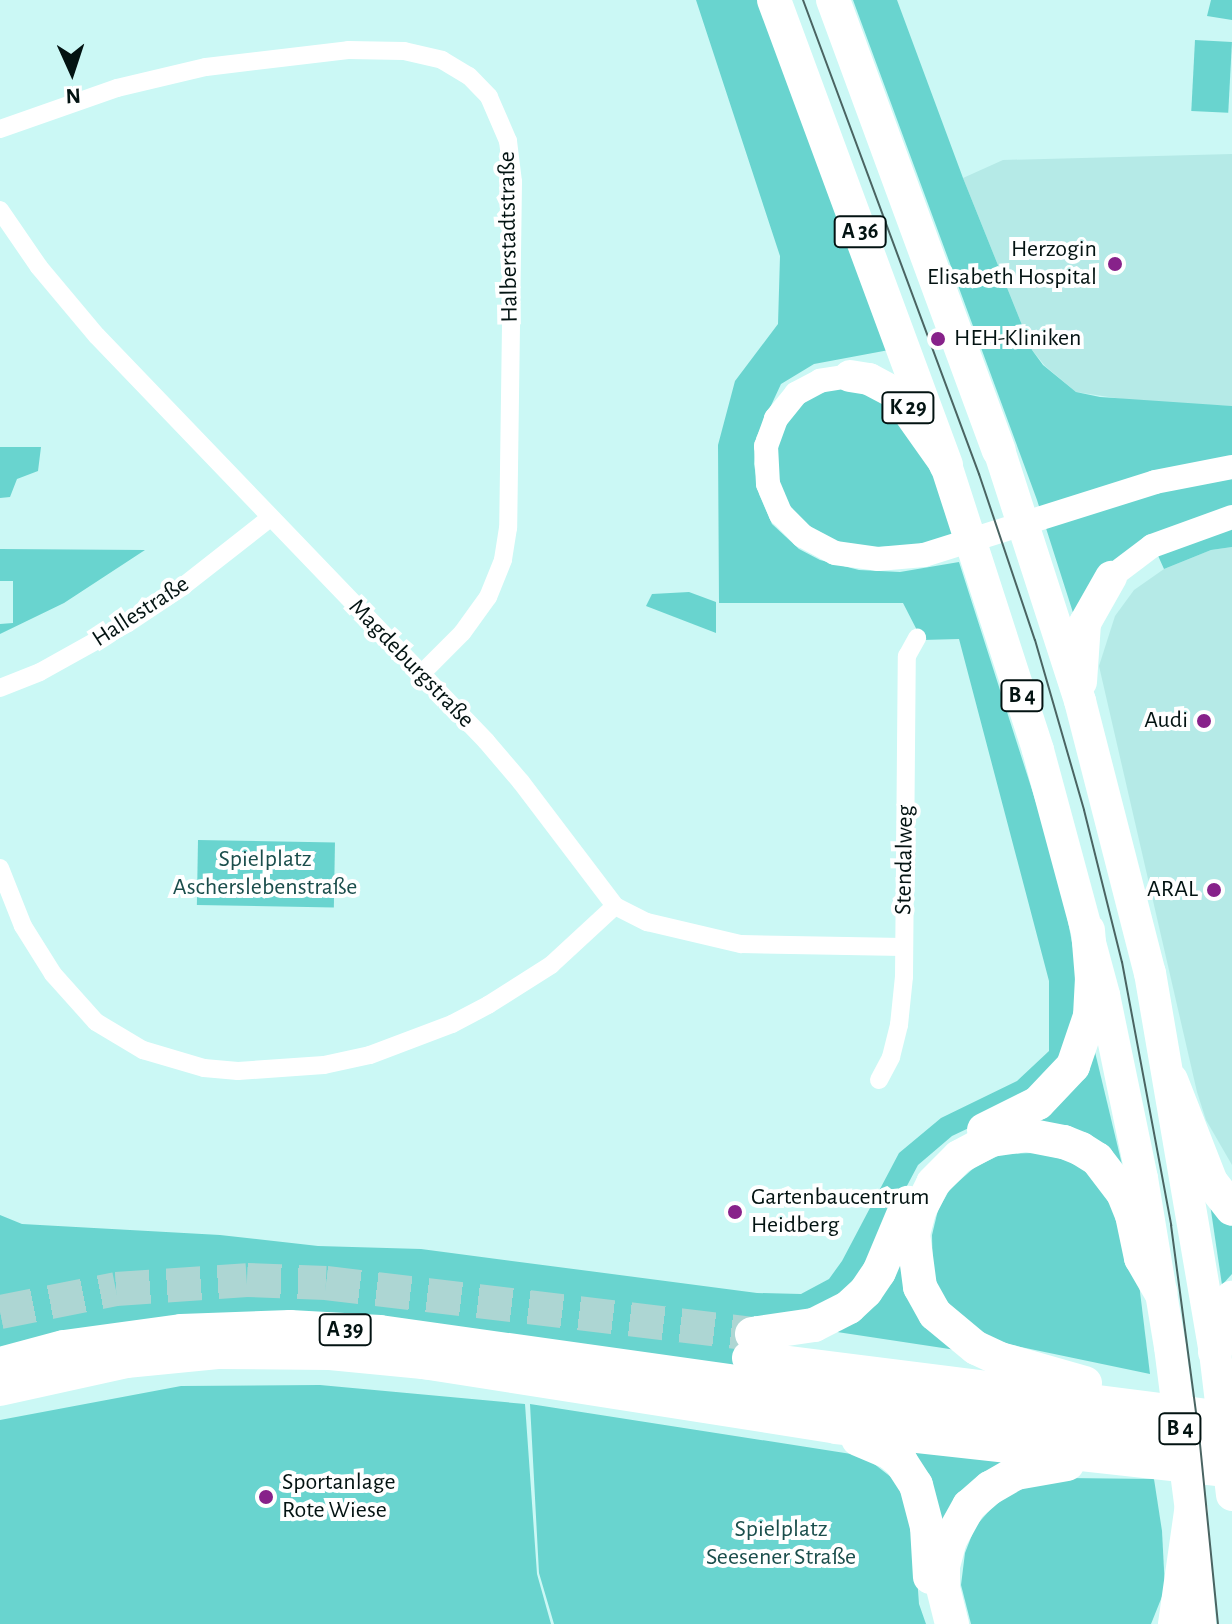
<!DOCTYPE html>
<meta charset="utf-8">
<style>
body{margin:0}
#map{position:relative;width:1232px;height:1624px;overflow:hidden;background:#cbf8f5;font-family:"Alegreya Sans",sans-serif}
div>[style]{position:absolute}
.built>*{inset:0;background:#b5eae7}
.green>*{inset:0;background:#69d4cf;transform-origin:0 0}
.motorway-tunnel>*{height:34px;margin-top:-17px;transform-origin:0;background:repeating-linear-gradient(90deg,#add6d3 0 34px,transparent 0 51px)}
.minor>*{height:18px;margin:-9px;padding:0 9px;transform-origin:9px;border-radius:9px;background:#fff}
.tertiary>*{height:24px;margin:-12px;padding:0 12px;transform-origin:12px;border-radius:12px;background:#fff}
.trunk>*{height:32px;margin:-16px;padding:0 16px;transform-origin:16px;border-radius:16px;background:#fff}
.motorway>*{height:34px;margin:-17px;padding:0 17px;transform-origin:17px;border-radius:17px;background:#fff}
.tram>*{height:2px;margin:-1px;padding:0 1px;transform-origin:1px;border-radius:1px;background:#4a6462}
.dots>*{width:22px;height:22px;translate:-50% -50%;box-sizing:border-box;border:4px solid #fff;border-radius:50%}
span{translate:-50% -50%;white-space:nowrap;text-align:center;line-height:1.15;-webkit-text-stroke:8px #fff;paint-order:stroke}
.shield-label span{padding:2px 6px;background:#fff;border:2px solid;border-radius:6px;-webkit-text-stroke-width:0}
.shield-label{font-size:22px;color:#031312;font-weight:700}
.street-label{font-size:24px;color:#031312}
.poi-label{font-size:24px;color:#031312}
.right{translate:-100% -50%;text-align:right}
.left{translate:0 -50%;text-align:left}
.park-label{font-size:24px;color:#1b4e4c}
.north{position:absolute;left:32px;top:32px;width:80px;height:80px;-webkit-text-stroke:6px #fff;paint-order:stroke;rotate:177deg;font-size:22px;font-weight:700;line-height:32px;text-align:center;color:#031312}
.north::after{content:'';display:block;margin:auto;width:28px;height:36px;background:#031312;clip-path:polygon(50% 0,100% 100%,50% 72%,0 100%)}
</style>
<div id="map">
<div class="built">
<div style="clip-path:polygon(1232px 154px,1232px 406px,1142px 402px,1076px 392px,1045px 366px,1032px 350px,963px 178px,1003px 160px)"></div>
<div style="clip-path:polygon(1232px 547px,1232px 1165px,1206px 1120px,1197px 1092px,1099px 666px,1115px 616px,1134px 590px,1164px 569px,1211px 550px)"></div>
</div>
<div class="green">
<div style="clip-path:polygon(696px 0,758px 0,889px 350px,814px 364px,781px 384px,756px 438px,754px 464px,759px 494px,772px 524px,799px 549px,820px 560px,859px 570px,900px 572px,959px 562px,1041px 818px,1067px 916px,1078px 975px,1080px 1014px,1060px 1070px,994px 1116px,952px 1136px,918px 1165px,891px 1216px,870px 1271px,830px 1307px,788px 1318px,754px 1316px,745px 1373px,0 1350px,0 1215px,22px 1224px,220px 1235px,318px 1246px,421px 1249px,757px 1293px,801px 1294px,829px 1279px,842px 1261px,899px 1153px,941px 1118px,1017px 1081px,1049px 1051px,1049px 981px,959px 639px,922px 640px,903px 603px,719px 603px,718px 445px,735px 381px,778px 324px,780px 256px)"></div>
<div style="clip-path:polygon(853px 0,897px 0,963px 178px,1032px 350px,1043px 365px,1076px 392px,1100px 397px,1232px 406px,1232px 547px,1211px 550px,1164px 569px,1151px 540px,1076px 622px,1037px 500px)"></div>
<div style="clip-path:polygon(1211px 0,1232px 0,1232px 20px,1207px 16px)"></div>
<div style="left:1195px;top:40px;width:37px;height:71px;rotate:3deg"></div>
<div style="clip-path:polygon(834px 387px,878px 392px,938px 470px,959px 535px,923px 545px,856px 548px,821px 537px,789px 508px,777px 482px,778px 435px,802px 401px)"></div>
<div style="clip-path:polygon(0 447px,41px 447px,38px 471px,17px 479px,10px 497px,0 498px)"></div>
<div style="clip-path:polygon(0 549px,145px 550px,64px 603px,0 634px,0 624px,13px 623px,13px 581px,0 581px)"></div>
<div style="clip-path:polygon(689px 592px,716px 602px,716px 633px,646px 606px,652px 594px)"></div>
<div style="left:198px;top:840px;width:137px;height:65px;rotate:1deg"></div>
<div style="clip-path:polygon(1095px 1052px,1125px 1177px,1025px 1119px)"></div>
<div style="clip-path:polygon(1034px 1153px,1069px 1160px,1095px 1176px,1120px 1215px,1137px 1267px,1150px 1374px,988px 1340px,953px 1309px,933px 1283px,932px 1235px,938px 1210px,950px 1189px,975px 1167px,1002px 1154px)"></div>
<div style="clip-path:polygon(1210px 1204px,1232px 1221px,1232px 1274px,1222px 1285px)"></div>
<div style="clip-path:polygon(894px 1256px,956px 1350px,824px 1330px)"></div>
<div style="clip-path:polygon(320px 1385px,525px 1404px,537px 1574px,551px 1624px,0 1624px,0 1420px,181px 1386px)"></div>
<div style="clip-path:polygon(530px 1404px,864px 1456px,896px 1481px,912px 1506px,919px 1604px,926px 1624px,554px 1624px,539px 1573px)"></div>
<div style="clip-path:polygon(902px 1445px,1027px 1458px,941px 1549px)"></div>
<div style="clip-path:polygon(1066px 1478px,1154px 1479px,1162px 1531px,1165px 1589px,1151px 1624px,971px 1624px,961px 1585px,965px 1553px,975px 1527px,995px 1504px,1025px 1486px)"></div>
</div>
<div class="motorway-tunnel">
<div style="left:0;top:1312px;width:118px;rotate:-11.2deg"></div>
<div style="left:116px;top:1289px;width:131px;rotate:-3.9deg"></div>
<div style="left:247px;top:1280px;width:79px;rotate:2.2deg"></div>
<div style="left:326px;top:1283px;width:429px;rotate:6.8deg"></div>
</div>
<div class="minor">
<div style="left:0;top:129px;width:124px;rotate:-19.3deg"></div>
<div style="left:117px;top:88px;width:91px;rotate:-13.3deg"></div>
<div style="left:206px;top:67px;width:143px;rotate:-6.8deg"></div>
<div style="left:348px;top:50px;width:56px;rotate:1deg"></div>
<div style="left:404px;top:51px;width:39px;rotate:13deg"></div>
<div style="left:442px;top:60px;width:31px;rotate:31deg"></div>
<div style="left:469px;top:76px;width:29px;rotate:46deg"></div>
<div style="left:489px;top:97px;width:48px;rotate:66.6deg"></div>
<div style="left:508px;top:141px;width:41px;rotate:83deg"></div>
<div style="left:513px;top:182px;width:346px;rotate:90.8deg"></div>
<div style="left:508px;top:528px;width:32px;rotate:99deg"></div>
<div style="left:503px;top:560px;width:40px;rotate:112deg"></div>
<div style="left:488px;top:597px;width:44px;rotate:125.8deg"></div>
<div style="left:462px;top:633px;width:58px;rotate:135deg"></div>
<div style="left:0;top:210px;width:69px;rotate:55.6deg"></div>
<div style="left:39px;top:267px;width:90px;rotate:50deg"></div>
<div style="left:97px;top:336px;width:562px;rotate:46.15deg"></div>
<div style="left:486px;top:741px;width:54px;rotate:49.5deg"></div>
<div style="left:521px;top:782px;width:156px;rotate:52.8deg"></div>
<div style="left:615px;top:906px;width:36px;rotate:27deg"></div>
<div style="left:647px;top:922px;width:97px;rotate:13.2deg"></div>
<div style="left:741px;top:944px;width:162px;rotate:1.1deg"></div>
<div style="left:0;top:688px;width:43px;rotate:-21.8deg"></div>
<div style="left:40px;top:672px;width:101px;rotate:-29.1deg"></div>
<div style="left:128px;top:623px;width:65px;rotate:-33.7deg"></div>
<div style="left:182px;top:587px;width:112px;rotate:-38.1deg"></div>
<div style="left:0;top:868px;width:62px;rotate:68.4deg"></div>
<div style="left:23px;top:926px;width:57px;rotate:58deg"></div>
<div style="left:53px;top:974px;width:64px;rotate:48.1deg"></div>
<div style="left:96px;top:1022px;width:55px;rotate:30.8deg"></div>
<div style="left:143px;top:1050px;width:64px;rotate:16.4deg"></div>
<div style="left:204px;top:1068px;width:34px;rotate:5deg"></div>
<div style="left:238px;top:1071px;width:86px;rotate:-4deg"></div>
<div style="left:324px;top:1065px;width:47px;rotate:-12.3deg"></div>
<div style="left:370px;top:1055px;width:88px;rotate:-20.7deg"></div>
<div style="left:452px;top:1024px;width:41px;rotate:-27.8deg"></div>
<div style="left:488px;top:1005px;width:75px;rotate:-32.4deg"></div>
<div style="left:551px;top:965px;width:87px;rotate:-42.7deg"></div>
<div style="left:879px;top:1080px;width:26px;rotate:-62deg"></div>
<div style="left:891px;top:1057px;width:33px;rotate:-76deg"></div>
<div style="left:899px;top:1025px;width:48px;rotate:-84.1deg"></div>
<div style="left:904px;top:977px;width:321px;rotate:-89.5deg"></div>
<div style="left:907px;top:656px;width:21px;rotate:-61deg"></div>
</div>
<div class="tertiary">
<div style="left:850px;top:376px;width:30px;rotate:171deg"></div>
<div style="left:820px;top:381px;width:27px;rotate:152deg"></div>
<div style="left:796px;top:394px;width:32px;rotate:129deg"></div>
<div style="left:776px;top:419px;width:29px;rotate:110deg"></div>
<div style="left:766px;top:446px;width:38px;rotate:87deg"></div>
<div style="left:768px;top:484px;width:33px;rotate:67deg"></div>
<div style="left:781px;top:514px;width:31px;rotate:45deg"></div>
<div style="left:803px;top:536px;width:36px;rotate:28deg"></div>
<div style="left:835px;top:553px;width:43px;rotate:7.9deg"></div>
<div style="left:878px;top:559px;width:46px;rotate:-5deg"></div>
<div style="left:924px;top:555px;width:242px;rotate:-17.5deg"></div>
<div style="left:1155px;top:482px;width:78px;rotate:-11deg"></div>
<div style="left:1111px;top:577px;width:51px;rotate:-37.1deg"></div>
<div style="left:1152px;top:546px;width:85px;rotate:-19.9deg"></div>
</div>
<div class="trunk">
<div style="left:850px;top:376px;width:19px;rotate:9deg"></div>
<div style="left:869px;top:379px;width:30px;rotate:28deg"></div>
<div style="left:895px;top:393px;width:88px;rotate:54.7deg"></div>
<div style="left:946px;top:465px;width:299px;rotate:72.1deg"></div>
<div style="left:1038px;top:750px;width:254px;rotate:74.9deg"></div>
<div style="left:1104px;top:995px;width:187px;rotate:78.3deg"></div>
<div style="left:1142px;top:1178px;width:171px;rotate:80.6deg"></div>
<div style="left:1170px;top:1347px;width:165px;rotate:82.7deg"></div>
<div style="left:1191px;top:1511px;width:113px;rotate:85.4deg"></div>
<div style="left:999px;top:450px;width:264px;rotate:72.1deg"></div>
<div style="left:1080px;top:701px;width:281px;rotate:75.6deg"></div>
<div style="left:1150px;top:973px;width:385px;rotate:80.3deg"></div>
<div style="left:1215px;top:1352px;width:144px;rotate:83.2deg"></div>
<div style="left:1081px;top:682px;width:59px;rotate:-86.1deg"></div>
<div style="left:1085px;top:623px;width:53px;rotate:-60.5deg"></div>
</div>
<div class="motorway">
<div style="left:774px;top:0;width:496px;rotate:69.7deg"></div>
<div style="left:833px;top:0;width:480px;rotate:69.8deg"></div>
<div style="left:1171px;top:1080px;width:110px;rotate:68.6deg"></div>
<div style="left:1211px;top:1182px;width:34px;rotate:52deg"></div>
<div style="left:984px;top:1130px;width:60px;rotate:-26.6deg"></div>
<div style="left:1038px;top:1103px;width:51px;rotate:-46.6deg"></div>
<div style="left:1073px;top:1066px;width:53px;rotate:-71.2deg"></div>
<div style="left:1090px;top:1016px;width:37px;rotate:-87deg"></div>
<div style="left:1092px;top:979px;width:49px;rotate:-94.7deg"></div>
<div style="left:752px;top:1334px;width:63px;rotate:-8.3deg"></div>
<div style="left:814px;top:1325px;width:39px;rotate:-27deg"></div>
<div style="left:849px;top:1307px;width:23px;rotate:-43deg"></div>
<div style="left:866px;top:1291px;width:23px;rotate:-56deg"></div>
<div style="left:879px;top:1272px;width:75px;rotate:-67.2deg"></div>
<div style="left:1215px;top:1352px;width:57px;rotate:-72.5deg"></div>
<div style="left:749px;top:1358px;width:487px;rotate:7.2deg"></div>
<div style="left:423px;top:1362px;width:418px;rotate:8.9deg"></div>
<div style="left:836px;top:1427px;width:393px;rotate:6.3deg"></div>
<div style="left:0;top:1364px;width:66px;rotate:-14.9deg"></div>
<div style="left:64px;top:1347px;width:118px;rotate:-7.8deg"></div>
<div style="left:181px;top:1331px;width:109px;rotate:-2.1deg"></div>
<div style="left:290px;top:1327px;width:90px;rotate:3.2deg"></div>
<div style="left:380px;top:1332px;width:689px;rotate:8.01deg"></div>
<div style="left:1062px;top:1428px;width:171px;rotate:6.7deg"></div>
<div style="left:1085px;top:1383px;width:88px;rotate:-164.2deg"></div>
<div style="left:1000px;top:1359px;width:26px;rotate:-155deg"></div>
<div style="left:976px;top:1348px;width:53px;rotate:-140.3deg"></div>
<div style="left:935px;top:1314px;width:31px;rotate:-119deg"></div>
<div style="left:920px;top:1287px;width:53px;rotate:-97.5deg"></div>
<div style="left:913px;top:1234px;width:24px;rotate:-75deg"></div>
<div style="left:919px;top:1211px;width:31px;rotate:-63deg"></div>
<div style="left:933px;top:1183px;width:37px;rotate:-45deg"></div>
<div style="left:959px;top:1157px;width:36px;rotate:-28deg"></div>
<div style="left:991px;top:1140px;width:36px;rotate:-8deg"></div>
<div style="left:1027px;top:1135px;width:38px;rotate:11deg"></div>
<div style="left:1064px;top:1142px;width:18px;rotate:22deg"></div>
<div style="left:1081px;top:1149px;width:19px;rotate:32deg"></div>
<div style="left:1097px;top:1159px;width:43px;rotate:52.6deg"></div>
<div style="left:1123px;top:1193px;width:24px;rotate:68deg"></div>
<div style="left:1132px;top:1215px;width:44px;rotate:78.2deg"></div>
<div style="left:1141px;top:1258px;width:39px;rotate:60deg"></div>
<div style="left:0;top:1389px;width:129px;rotate:-12.5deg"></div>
<div style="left:126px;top:1361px;width:92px;rotate:-5.6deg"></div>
<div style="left:218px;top:1352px;width:112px;rotate:0.5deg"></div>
<div style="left:330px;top:1353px;width:114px;rotate:5.6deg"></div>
<div style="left:858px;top:1439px;width:34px;rotate:23deg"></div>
<div style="left:889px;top:1452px;width:16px;rotate:40deg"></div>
<div style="left:901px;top:1462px;width:27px;rotate:57deg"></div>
<div style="left:916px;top:1485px;width:43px;rotate:75.3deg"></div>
<div style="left:927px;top:1527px;width:50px;rotate:86.6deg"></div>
<div style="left:952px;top:1624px;width:38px;rotate:-104deg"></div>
<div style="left:943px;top:1587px;width:21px;rotate:-90deg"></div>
<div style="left:943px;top:1566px;width:27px;rotate:-75deg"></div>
<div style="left:950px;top:1540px;width:39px;rotate:-61deg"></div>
<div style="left:969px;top:1506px;width:28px;rotate:-41deg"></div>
<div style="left:990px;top:1488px;width:30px;rotate:-30deg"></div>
<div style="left:1016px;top:1473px;width:52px;rotate:-10deg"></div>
<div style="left:1175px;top:1624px;width:114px;rotate:-81.9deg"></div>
</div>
<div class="tram">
<div style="left:803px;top:0;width:506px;rotate:69.63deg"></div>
<div style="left:979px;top:474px;width:175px;rotate:71.4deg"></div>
<div style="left:1035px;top:640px;width:177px;rotate:73.9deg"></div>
<div style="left:1084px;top:810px;width:157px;rotate:76deg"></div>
<div style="left:1122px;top:962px;width:268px;rotate:79.4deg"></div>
<div style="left:1171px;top:1225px;width:211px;rotate:82.4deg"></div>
<div style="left:1199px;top:1434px;width:191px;rotate:84.3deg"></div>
</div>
<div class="dots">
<div style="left:1115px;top:264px;background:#87228a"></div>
<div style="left:938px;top:339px;background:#87228a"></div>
<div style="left:1204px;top:721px;background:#87228a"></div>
<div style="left:1214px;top:890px;background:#87228a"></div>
<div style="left:735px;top:1212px;background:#87228a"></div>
<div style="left:266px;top:1497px;background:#87228a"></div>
</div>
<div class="shield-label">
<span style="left:860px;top:232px">A 36</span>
<span style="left:908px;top:408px">K 29</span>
<span style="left:1022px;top:696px">B 4</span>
<span style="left:345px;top:1330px">A 39</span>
<span style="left:1180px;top:1429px">B 4</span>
</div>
<div class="street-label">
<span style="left:509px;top:237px;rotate:-91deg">Halberstadtstraße</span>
<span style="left:141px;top:612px;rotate:-33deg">Hallestraße</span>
<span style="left:411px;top:664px;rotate:46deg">Magdeburgstraße</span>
<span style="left:905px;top:860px;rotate:-89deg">Stendalweg</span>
</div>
<div class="poi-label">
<span class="right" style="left:1097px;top:264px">Herzogin<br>Elisabeth Hospital</span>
<span class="left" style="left:954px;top:339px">HEH-Kliniken</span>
<span class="right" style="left:1188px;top:721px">Audi</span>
<span class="right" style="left:1198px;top:890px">ARAL</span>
<span class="left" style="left:751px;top:1212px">Gartenbaucentrum<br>Heidberg</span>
<span class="left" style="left:282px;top:1497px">Sportanlage<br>Rote Wiese</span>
</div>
<div class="park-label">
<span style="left:265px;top:874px">Spielplatz<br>Ascherslebenstraße</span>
<span style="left:781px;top:1544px">Spielplatz<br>Seesener Straße</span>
</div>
<div class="north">N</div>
</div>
